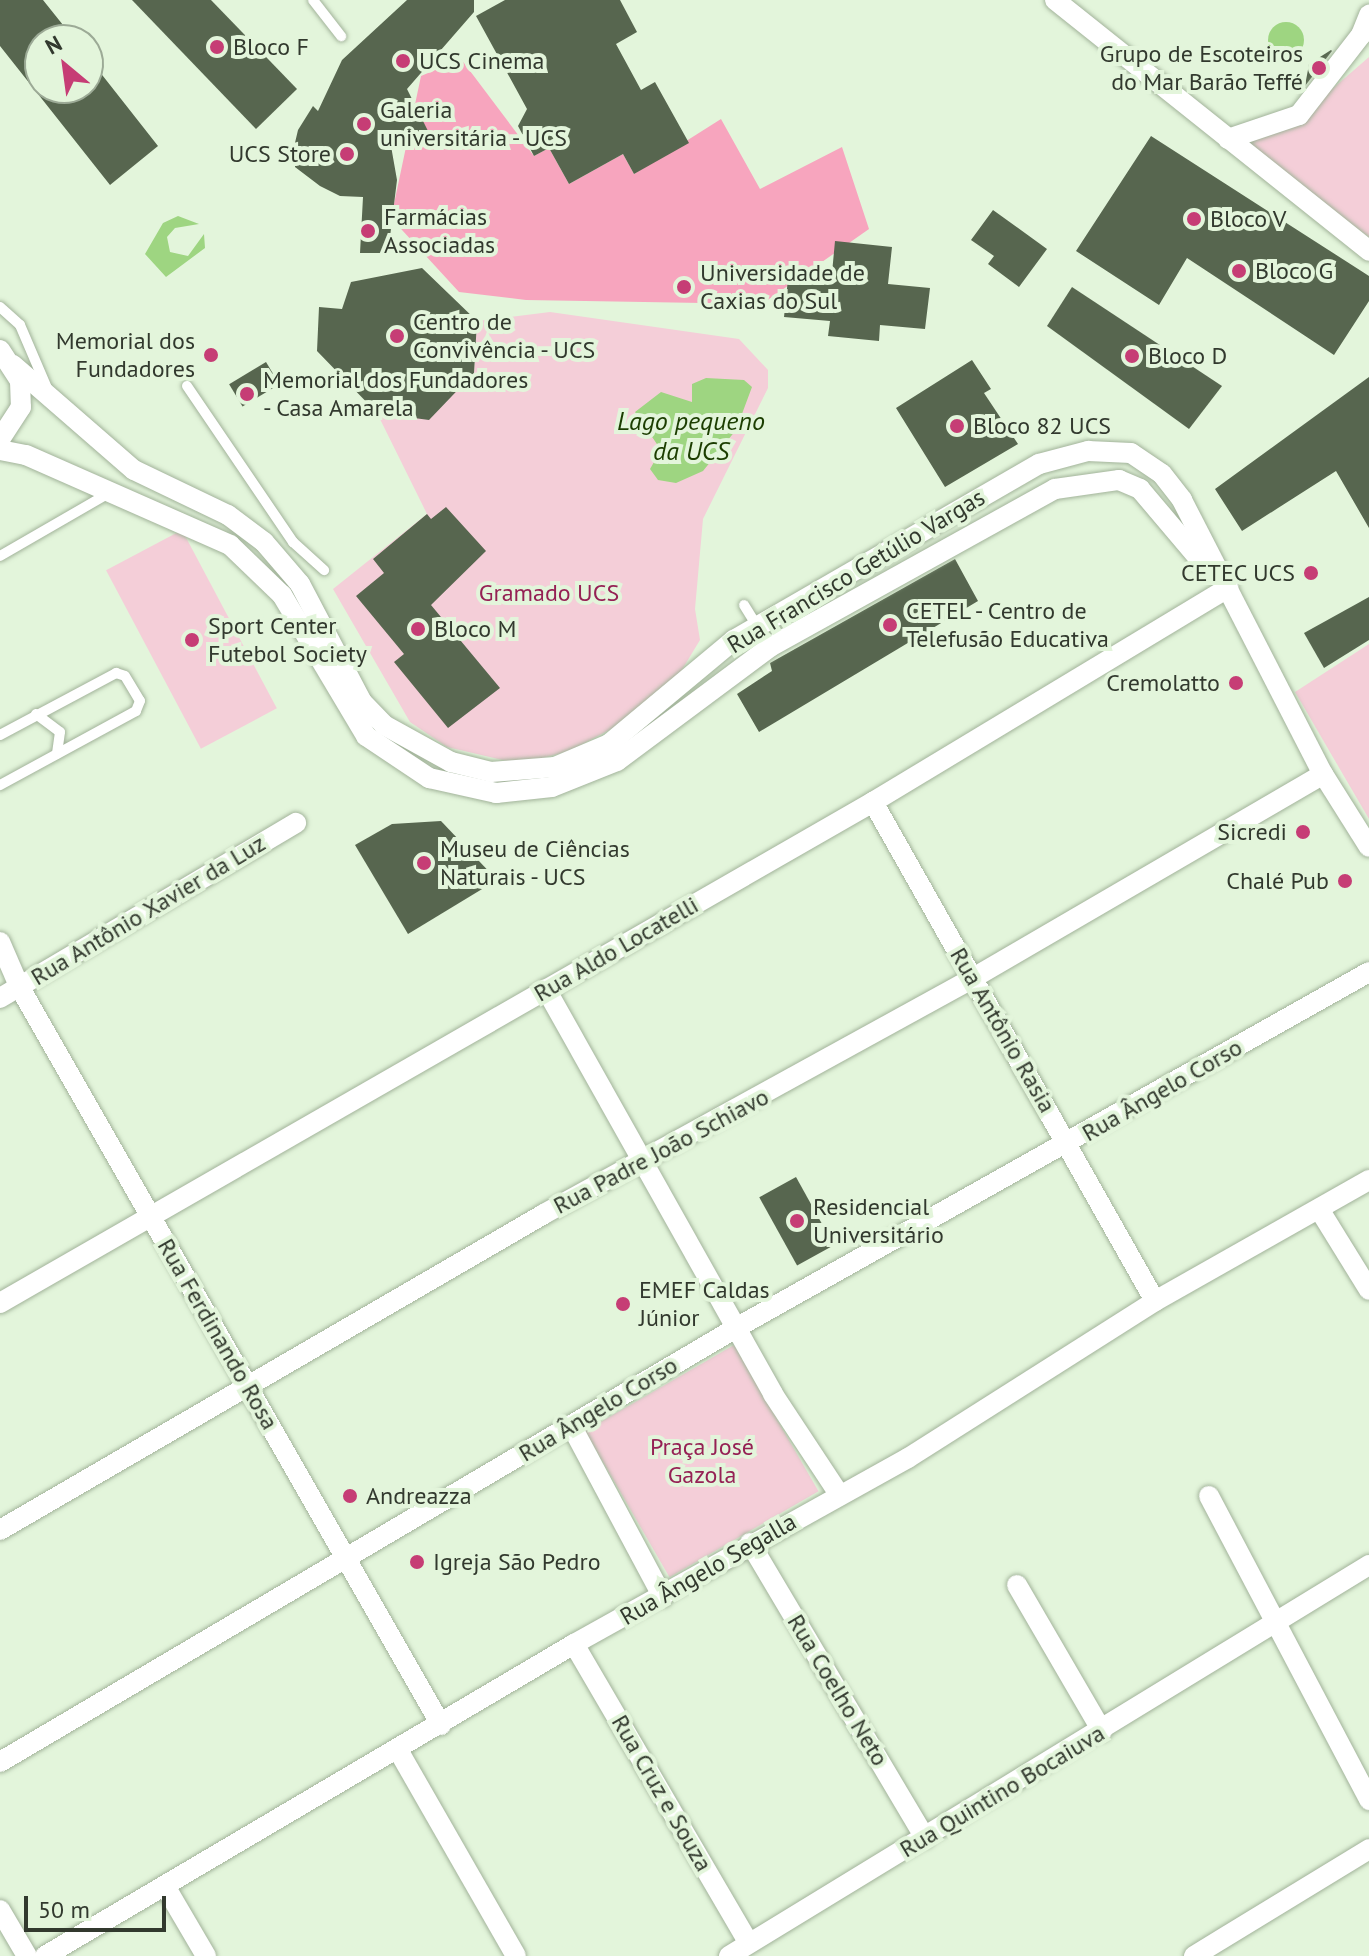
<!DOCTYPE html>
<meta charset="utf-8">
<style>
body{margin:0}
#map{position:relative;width:1369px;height:1956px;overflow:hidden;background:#e3f5db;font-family:"PT Sans",sans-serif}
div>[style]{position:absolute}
.green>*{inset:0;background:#f4ced8;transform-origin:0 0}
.forest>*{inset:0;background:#f7a5be}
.water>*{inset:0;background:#9ed581}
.round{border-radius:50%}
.building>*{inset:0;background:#57664f;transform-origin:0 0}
.roads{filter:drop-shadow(0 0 2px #a2b39a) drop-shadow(0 0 2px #a2b39a)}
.lane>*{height:10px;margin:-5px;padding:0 5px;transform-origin:5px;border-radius:5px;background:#fff}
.street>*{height:20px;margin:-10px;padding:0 10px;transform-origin:10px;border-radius:10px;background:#fff}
.dots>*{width:22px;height:22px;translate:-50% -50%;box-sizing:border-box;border:4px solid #e3f5db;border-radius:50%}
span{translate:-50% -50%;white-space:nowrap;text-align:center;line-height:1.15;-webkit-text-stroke:8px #e3f5db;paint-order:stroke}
.poi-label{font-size:24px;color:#32392e}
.left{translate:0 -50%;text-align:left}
.right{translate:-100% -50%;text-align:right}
.street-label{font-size:24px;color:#32392e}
.park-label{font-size:24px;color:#952154}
.water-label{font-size:26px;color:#1b3d00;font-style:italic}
.north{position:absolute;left:24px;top:24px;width:80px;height:80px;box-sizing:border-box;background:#e3f5db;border:2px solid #9caa96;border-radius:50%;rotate:331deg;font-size:22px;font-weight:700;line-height:32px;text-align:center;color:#32392e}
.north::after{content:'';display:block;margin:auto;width:28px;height:36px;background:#c63d75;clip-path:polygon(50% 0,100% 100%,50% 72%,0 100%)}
.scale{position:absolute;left:24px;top:1896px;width:142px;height:36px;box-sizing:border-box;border:4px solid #32392e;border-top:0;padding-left:10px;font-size:24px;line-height:28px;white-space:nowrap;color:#32392e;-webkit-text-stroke:6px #e3f5db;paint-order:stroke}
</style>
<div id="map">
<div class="green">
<div style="clip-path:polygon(1369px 57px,1369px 237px,1239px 141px,1300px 117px)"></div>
<div style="clip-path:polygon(550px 312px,739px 339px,768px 370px,768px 388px,703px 519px,695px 609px,700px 640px,680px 673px,621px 724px,569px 751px,520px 764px,447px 747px,410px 722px,333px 589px,427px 514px,377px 413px,429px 419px,474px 373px,477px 321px)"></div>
<div style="left:182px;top:530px;width:202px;height:86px;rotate:62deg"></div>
<div style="clip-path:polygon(1369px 644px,1369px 819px,1295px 692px)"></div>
<div style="left:734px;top:1345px;width:169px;height:172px;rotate:60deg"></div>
</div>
<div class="forest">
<div style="clip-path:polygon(461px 59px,534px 156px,549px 148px,569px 184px,623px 154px,634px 174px,721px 119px,760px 189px,842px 147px,869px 229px,762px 304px,526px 300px,459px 292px,391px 218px,421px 76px)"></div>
</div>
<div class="water">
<div class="round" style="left:1268px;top:22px;width:36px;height:36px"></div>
<div style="clip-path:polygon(178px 216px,199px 224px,175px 228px,167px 237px,170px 252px,188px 256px,204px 234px,205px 248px,166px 277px,145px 254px,163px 223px)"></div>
<div style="clip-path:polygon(706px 378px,744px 380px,752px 387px,736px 430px,703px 471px,676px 483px,658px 480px,650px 469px,661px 450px,635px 412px,661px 392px,692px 402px,692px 384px)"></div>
</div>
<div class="building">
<div style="clip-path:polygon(0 0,43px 0,75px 40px,40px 40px,40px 88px,88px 88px,88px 57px,158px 146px,110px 185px,0 46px)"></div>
<div style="clip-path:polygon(132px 0,211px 0,297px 89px,256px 129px)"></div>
<div style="clip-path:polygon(407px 0,474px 0,474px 12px,407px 89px,430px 135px,391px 146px,397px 180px,388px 253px,360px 253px,363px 197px,340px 196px,320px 186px,295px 167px,294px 147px,298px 130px,313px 106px,318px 111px,342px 60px)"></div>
<div style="clip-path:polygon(505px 0,620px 0,637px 32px,616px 44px,641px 90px,655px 82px,689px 143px,634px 174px,623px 154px,569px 184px,549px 148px,534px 156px,518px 126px,527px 109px,476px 16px)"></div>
<div style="clip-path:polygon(1331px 50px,1332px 51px,1305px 86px,1309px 64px)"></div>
<div style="clip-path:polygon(1151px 136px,1369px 276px,1369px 301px,1334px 355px,1187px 258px,1159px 305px,1076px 251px)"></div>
<div style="clip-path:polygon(993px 210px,1047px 249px,1019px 287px,988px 264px,994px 256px,971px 240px)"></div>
<div style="clip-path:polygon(835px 241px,892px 247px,888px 284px,930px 288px,925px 329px,880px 325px,879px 341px,828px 336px,830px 321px,784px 317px,789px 269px,832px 273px)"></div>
<div style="clip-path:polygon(422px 268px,477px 321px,474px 373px,429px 420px,377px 413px,317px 351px,319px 307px,342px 309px,351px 282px)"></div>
<div style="clip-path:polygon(1072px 287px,1222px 386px,1189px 429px,1047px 326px)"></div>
<div style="clip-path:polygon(972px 360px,991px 389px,984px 393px,1018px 444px,945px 487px,896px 408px)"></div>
<div style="left:266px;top:362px;width:26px;height:43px;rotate:59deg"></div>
<div style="clip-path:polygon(1369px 377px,1369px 528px,1336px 471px,1242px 531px,1215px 489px)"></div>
<div style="clip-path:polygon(446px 507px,486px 551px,431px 605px,500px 688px,448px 728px,394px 662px,404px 654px,356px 596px,384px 573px,373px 559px,427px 514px,431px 519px)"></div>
<div style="clip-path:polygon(955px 559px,978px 601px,759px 732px,737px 694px,772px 671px,770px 663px)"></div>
<div style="clip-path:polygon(1369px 597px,1369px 640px,1324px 668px,1304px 633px)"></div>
<div style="clip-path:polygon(441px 821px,497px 880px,408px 934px,355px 845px,392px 824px)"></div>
<div style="left:796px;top:1177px;width:78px;height:42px;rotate:61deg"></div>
</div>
<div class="roads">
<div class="lane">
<div style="left:313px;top:0;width:46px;rotate:52.1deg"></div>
<div style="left:0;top:307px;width:27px;rotate:42deg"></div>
<div style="left:20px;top:325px;width:69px;rotate:66.8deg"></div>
<div style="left:187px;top:386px;width:189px;rotate:55.8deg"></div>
<div style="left:293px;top:542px;width:42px;rotate:42.1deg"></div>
<div style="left:0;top:556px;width:126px;rotate:-30deg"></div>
<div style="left:744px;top:605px;width:49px;rotate:58.2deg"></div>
<div style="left:36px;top:714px;width:30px;rotate:37deg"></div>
<div style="left:60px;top:732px;width:22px;rotate:98deg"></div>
<div style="left:0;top:735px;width:132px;rotate:-28.1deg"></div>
<div style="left:116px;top:673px;width:9px;rotate:18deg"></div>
<div style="left:125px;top:676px;width:29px;rotate:59deg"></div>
<div style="left:140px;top:701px;width:11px;rotate:112deg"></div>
<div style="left:136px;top:711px;width:155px;rotate:151.4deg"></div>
</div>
<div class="street">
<div style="left:1055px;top:0;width:402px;rotate:38.6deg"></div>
<div style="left:1228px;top:139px;width:75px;rotate:-18.7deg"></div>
<div style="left:1299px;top:115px;width:101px;rotate:-52.2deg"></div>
<div style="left:1361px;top:35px;width:22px;rotate:-68deg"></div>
<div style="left:0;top:350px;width:37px;rotate:57deg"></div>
<div style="left:20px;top:381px;width:26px;rotate:88deg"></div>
<div style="left:21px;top:407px;width:38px;rotate:123deg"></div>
<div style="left:13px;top:365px;width:160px;rotate:41deg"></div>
<div style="left:134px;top:470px;width:104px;rotate:25.6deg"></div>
<div style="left:228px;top:515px;width:45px;rotate:36.9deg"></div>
<div style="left:264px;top:542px;width:55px;rotate:49.4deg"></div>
<div style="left:300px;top:584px;width:133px;rotate:62.3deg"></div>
<div style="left:362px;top:702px;width:32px;rotate:46deg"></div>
<div style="left:384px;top:725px;width:77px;rotate:28.9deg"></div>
<div style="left:451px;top:762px;width:41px;rotate:14deg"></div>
<div style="left:491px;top:772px;width:64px;rotate:-4.5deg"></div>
<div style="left:555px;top:767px;width:59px;rotate:-23.1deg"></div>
<div style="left:609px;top:744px;width:163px;rotate:-39.8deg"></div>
<div style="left:734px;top:640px;width:352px;rotate:-30deg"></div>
<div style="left:1039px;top:464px;width:51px;rotate:-14.9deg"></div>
<div style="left:1088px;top:451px;width:43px;rotate:2.7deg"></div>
<div style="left:1131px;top:453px;width:37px;rotate:34deg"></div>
<div style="left:1162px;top:474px;width:33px;rotate:52deg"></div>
<div style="left:1182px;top:500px;width:308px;rotate:62.8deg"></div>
<div style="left:1323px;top:774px;width:86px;rotate:57.8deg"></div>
<div style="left:0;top:450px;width:26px;rotate:11deg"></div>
<div style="left:26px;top:455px;width:223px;rotate:23.8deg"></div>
<div style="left:230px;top:545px;width:72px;rotate:43.9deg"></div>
<div style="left:282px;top:595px;width:164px;rotate:59.2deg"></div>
<div style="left:366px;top:736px;width:76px;rotate:33.7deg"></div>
<div style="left:429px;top:778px;width:69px;rotate:12.6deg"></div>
<div style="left:496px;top:793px;width:56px;rotate:-6.1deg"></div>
<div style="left:552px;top:787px;width:70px;rotate:-21.8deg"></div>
<div style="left:617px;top:761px;width:191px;rotate:-36.7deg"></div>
<div style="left:770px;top:647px;width:326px;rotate:-29deg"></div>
<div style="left:1055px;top:489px;width:65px;rotate:-8deg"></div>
<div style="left:1119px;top:480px;width:23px;rotate:23deg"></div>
<div style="left:1140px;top:489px;width:102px;rotate:49.8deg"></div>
<div style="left:873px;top:802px;width:573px;rotate:60.53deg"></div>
<div style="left:0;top:942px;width:48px;rotate:66.6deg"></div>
<div style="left:19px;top:986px;width:851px;rotate:60.27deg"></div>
<div style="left:546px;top:989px;width:464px;rotate:60.7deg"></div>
<div style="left:773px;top:1394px;width:120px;rotate:56.6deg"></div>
<div style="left:0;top:998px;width:344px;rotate:-30.6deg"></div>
<div style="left:1319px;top:1209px;width:95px;rotate:58.3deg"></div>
<div style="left:0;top:1303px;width:1007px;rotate:-29.85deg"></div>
<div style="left:873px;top:802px;width:415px;rotate:-31.1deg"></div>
<div style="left:571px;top:1425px;width:195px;rotate:61.9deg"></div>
<div style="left:1209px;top:1496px;width:344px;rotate:62.2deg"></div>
<div style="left:0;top:1530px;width:629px;rotate:-30.15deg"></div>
<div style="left:544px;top:1214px;width:490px;rotate:-28.8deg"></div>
<div style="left:973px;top:978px;width:405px;rotate:-30.2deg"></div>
<div style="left:750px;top:1543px;width:343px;rotate:59.3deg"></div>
<div style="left:1017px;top:1585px;width:169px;rotate:59.8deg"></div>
<div style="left:574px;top:1644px;width:346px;rotate:59.7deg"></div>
<div style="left:398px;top:1750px;width:237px;rotate:60.2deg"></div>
<div style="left:0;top:1762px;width:854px;rotate:-30.53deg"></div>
<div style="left:736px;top:1328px;width:726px;rotate:-29.35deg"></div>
<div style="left:165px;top:1886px;width:81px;rotate:59.6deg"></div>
<div style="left:0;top:1910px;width:53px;rotate:59.6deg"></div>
<div style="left:45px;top:1956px;width:614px;rotate:-30.53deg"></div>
<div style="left:574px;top:1644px;width:382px;rotate:-29.1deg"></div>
<div style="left:908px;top:1458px;width:293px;rotate:-32.4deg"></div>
<div style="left:1155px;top:1301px;width:246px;rotate:-29.5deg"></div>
<div style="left:729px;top:1956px;width:750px;rotate:-31.42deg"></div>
<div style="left:1194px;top:1956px;width:205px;rotate:-31.4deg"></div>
</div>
</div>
<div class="dots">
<div style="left:217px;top:47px;background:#c63d75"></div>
<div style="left:403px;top:61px;background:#c63d75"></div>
<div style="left:1319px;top:68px;background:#c63d75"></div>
<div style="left:364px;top:124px;background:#c63d75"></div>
<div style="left:347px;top:154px;background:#c63d75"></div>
<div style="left:1194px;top:219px;background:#c63d75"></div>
<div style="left:368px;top:231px;background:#c63d75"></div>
<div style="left:1239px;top:271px;background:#c63d75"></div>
<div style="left:684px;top:287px;background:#c63d75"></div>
<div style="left:397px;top:336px;background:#c63d75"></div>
<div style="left:211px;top:355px;background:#c63d75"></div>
<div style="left:1132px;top:356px;background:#c63d75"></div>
<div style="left:247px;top:394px;background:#c63d75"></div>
<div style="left:957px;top:426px;background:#c63d75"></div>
<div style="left:1311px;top:573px;background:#c63d75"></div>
<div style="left:890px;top:625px;background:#c63d75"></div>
<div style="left:418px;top:629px;background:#c63d75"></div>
<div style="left:192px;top:640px;background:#c63d75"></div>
<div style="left:1236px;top:683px;background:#c63d75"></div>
<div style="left:1303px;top:832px;background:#c63d75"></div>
<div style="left:424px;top:863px;background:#c63d75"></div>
<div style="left:1345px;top:881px;background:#c63d75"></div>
<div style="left:797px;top:1221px;background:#c63d75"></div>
<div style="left:623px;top:1304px;background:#c63d75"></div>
<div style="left:350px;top:1496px;background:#c63d75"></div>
<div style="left:417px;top:1562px;background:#c63d75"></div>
</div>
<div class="poi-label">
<span class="left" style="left:233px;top:47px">Bloco F</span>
<span class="right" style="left:1303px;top:68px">Grupo de Escoteiros<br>do Mar Barão Teffé</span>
<span class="left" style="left:419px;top:61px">UCS Cinema</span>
<span class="left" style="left:380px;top:124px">Galeria<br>universitária - UCS</span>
<span class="right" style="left:331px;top:154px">UCS Store</span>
<span class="left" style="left:384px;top:231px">Farmácias<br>Associadas</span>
<span class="left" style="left:1210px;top:219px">Bloco V</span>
<span class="left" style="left:1255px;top:271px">Bloco G</span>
<span class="left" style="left:700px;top:287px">Universidade de<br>Caxias do Sul</span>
<span class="left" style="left:413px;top:336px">Centro de<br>Convivência - UCS</span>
<span class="right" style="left:195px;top:355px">Memorial dos<br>Fundadores</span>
<span class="left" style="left:1148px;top:356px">Bloco D</span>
<span class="left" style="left:263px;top:394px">Memorial dos Fundadores<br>- Casa Amarela</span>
<span class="left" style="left:973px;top:426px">Bloco 82 UCS</span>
<span class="right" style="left:1295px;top:573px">CETEC UCS</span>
<span class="left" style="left:906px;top:625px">CETEL - Centro de<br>Telefusão Educativa</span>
<span class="left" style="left:208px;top:640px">Sport Center<br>Futebol Society</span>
<span class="left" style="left:434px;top:629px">Bloco M</span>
<span class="right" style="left:1220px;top:683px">Cremolatto</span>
<span class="right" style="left:1287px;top:832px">Sicredi</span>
<span class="left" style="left:440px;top:863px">Museu de Ciências<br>Naturais - UCS</span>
<span class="right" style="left:1329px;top:881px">Chalé Pub</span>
<span class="left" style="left:813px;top:1221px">Residencial<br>Universitário</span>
<span class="left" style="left:639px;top:1304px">EMEF Caldas<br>Júnior</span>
<span class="left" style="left:366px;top:1496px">Andreazza</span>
<span class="left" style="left:433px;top:1562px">Igreja São Pedro</span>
</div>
<div class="street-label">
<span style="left:856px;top:571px;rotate:-31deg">Rua Francisco Getúlio Vargas</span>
<span style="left:148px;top:910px;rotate:-31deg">Rua Antônio Xavier da Luz</span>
<span style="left:616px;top:949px;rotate:-30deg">Rua Aldo Locatelli</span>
<span style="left:1003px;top:1030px;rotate:60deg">Rua Antônio Rasia</span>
<span style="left:1162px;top:1090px;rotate:-30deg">Rua Ângelo Corso</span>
<span style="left:661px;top:1151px;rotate:-28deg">Rua Padre João Schiavo</span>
<span style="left:218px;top:1334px;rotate:60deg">Rua Ferdinando Rosa</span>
<span style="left:598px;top:1409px;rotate:-31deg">Rua Ângelo Corso</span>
<span style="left:708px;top:1569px;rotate:-30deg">Rua Ângelo Segalla</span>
<span style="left:838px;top:1690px;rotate:59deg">Rua Coelho Neto</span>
<span style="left:1002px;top:1791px;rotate:-31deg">Rua Quintino Bocaiuva</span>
<span style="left:662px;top:1793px;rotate:60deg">Rua Cruz e Souza</span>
</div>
<div class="park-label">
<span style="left:549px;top:593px">Gramado UCS</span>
<span style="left:702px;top:1461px">Praça José<br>Gazola</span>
</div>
<div class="water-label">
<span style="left:691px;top:436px">Lago pequeno<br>da UCS</span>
</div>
<div class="north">N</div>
<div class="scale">50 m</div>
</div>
